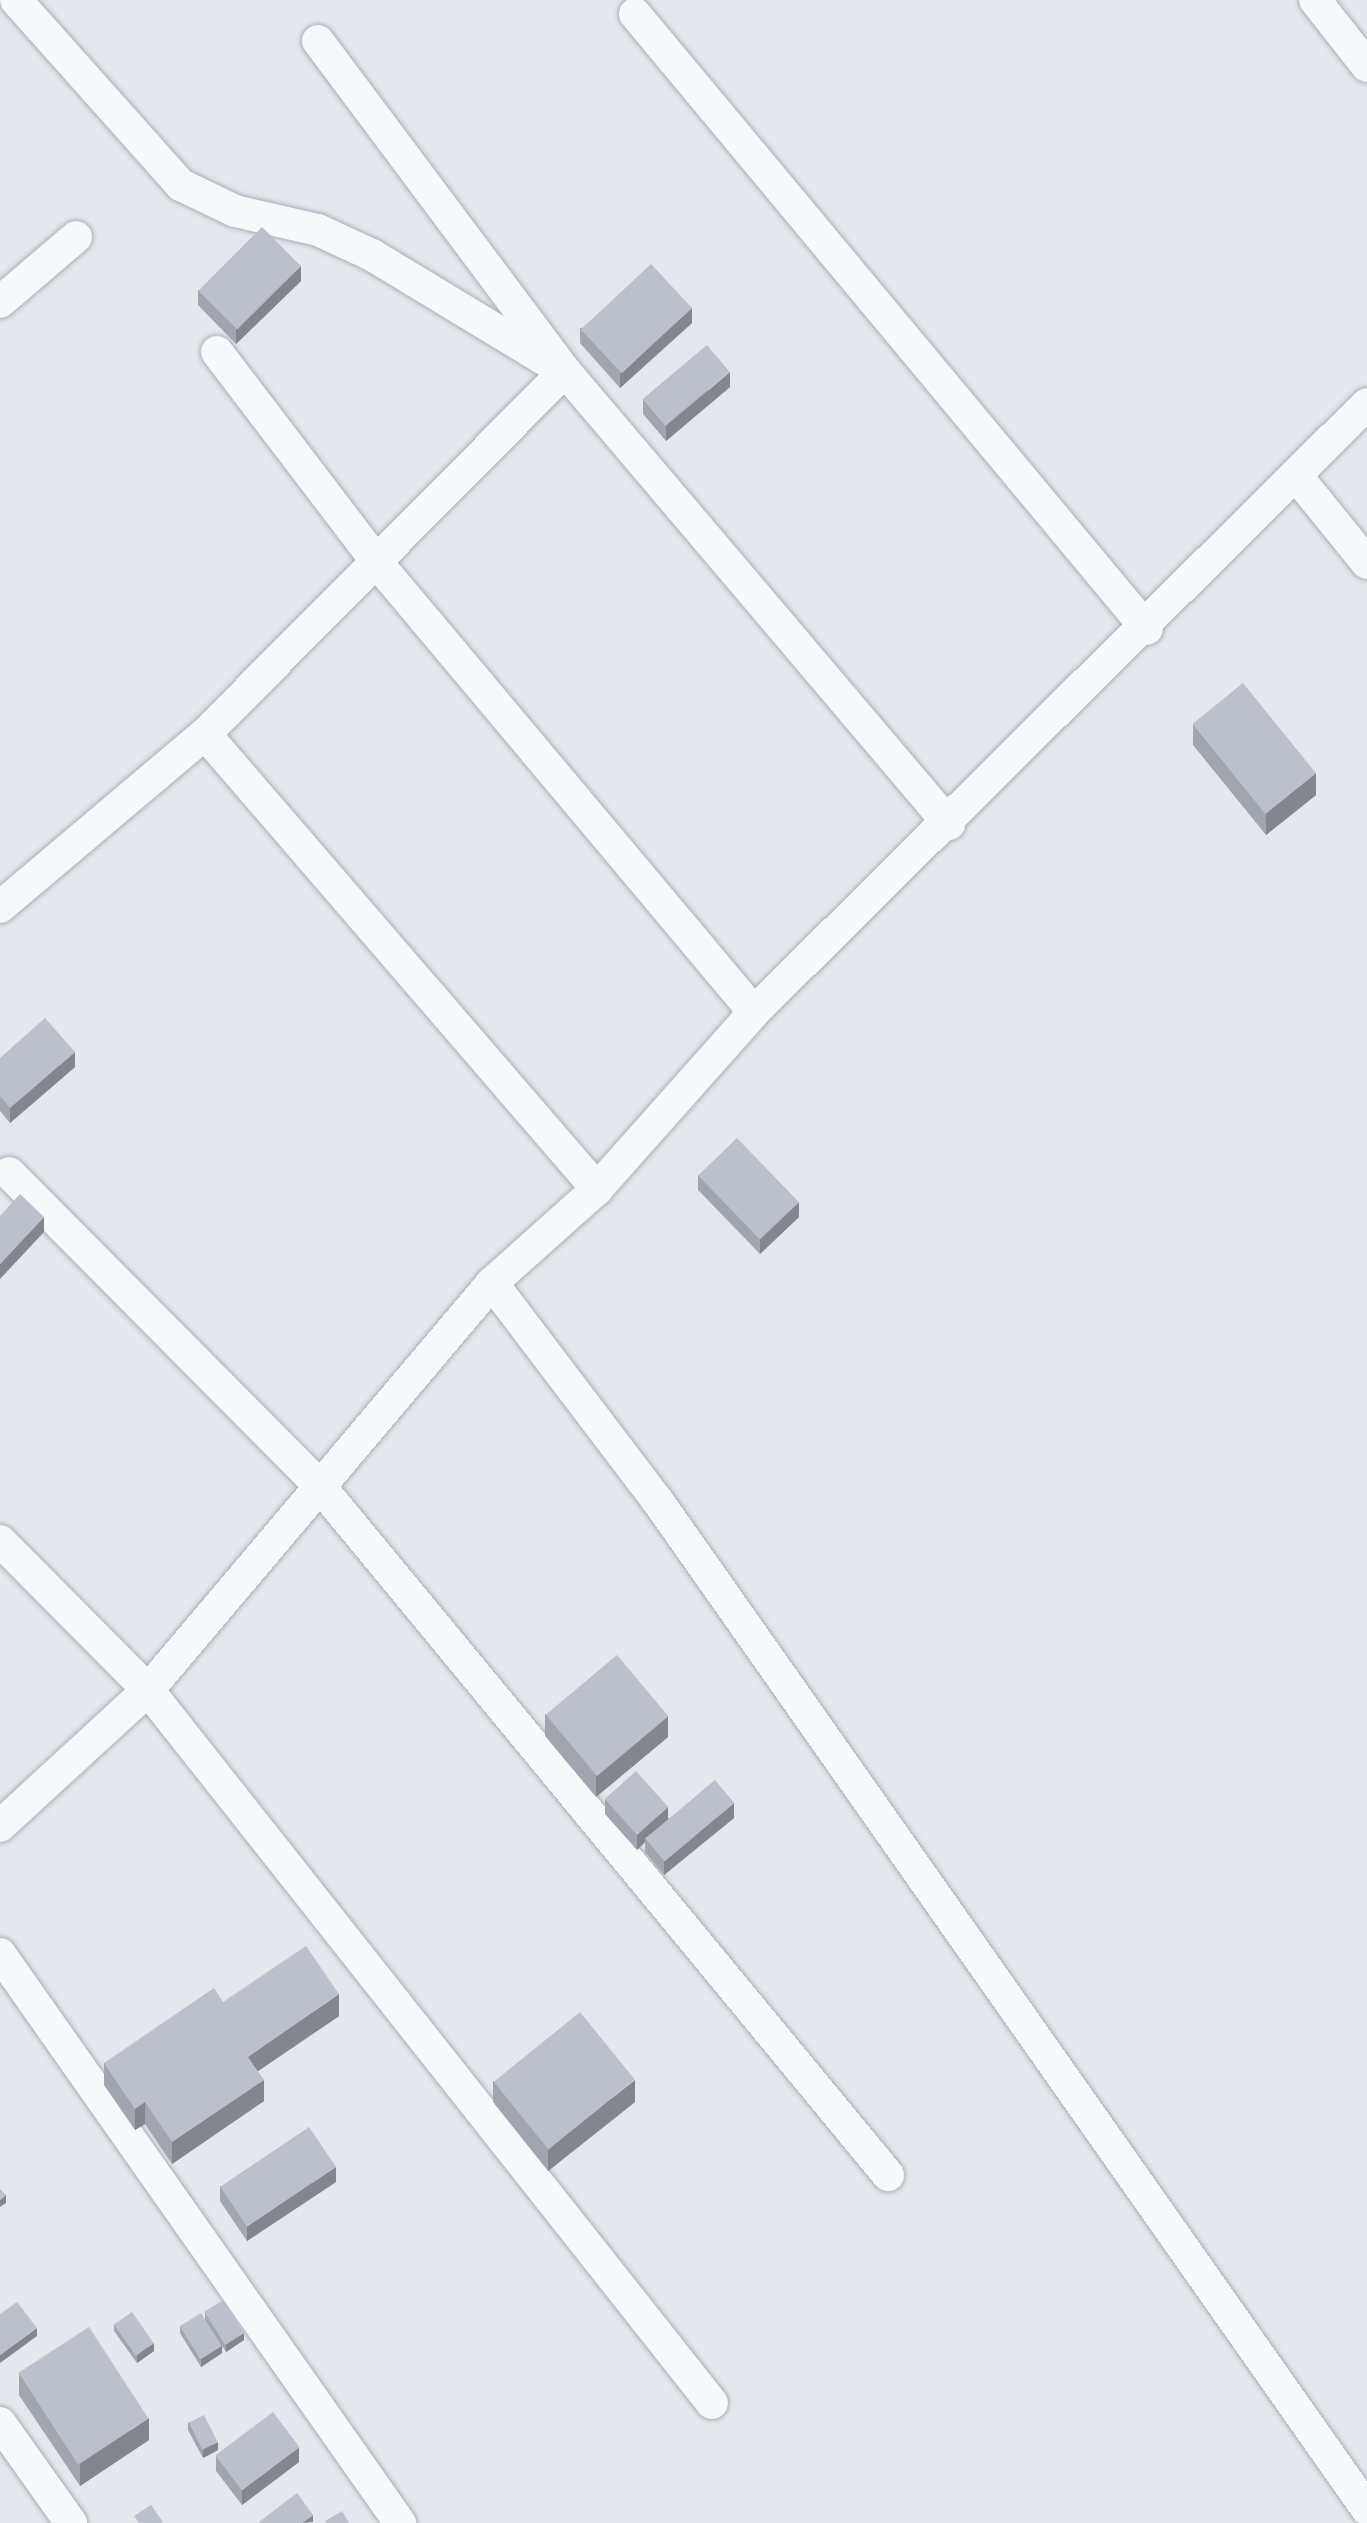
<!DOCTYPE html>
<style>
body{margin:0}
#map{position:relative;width:1367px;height:2523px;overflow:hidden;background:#e4e7ec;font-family:"DejaVu Sans",sans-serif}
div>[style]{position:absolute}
.roads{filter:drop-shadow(0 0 2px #a9aeb7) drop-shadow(0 0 2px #a9aeb7)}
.street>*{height:32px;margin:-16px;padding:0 16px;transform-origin:16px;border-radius:16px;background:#f7f8fa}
.wall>*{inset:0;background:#a1a5ae}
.shaded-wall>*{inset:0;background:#83868d}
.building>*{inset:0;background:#bbc0ca;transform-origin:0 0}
span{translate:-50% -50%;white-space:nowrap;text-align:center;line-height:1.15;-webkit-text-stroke:7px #f4f6f9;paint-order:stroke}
</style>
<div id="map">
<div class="roads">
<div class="street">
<div style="left:16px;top:0;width:248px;rotate:48.3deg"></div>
<div style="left:181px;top:185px;width:60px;rotate:25.7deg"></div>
<div style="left:235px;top:211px;width:85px;rotate:12.9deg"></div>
<div style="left:318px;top:230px;width:60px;rotate:24.8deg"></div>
<div style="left:372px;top:255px;width:210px;rotate:31.2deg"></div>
<div style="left:1315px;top:0;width:84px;rotate:51.8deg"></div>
<div style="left:635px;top:14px;width:800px;rotate:50.22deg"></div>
<div style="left:318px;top:41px;width:412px;rotate:53.2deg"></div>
<div style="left:565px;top:371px;width:594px;rotate:49.71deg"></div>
<div style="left:0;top:302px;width:100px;rotate:-40.5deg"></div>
<div style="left:217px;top:352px;width:268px;rotate:52.7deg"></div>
<div style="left:379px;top:565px;width:583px;rotate:50.01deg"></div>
<div style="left:1299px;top:479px;width:108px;rotate:51deg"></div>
<div style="left:205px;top:734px;width:601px;rotate:49.25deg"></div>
<div style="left:0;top:907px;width:268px;rotate:-40.2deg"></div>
<div style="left:205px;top:734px;width:511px;rotate:-45.24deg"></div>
<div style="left:9px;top:1173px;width:438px;rotate:45.2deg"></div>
<div style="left:318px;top:1484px;width:896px;rotate:50.48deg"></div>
<div style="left:492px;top:1283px;width:273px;rotate:52.8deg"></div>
<div style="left:657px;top:1500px;width:1234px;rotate:54.87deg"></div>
<div style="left:0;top:1541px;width:210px;rotate:45.2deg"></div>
<div style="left:148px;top:1690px;width:909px;rotate:51.66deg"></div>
<div style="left:0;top:1826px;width:201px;rotate:-42.6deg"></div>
<div style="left:148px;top:1690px;width:533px;rotate:-49.8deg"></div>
<div style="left:492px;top:1283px;width:141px;rotate:-41.8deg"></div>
<div style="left:597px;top:1189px;width:237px;rotate:-48.4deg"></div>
<div style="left:754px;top:1012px;width:863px;rotate:-44.77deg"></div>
<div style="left:0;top:1954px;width:696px;rotate:54.89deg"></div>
<div style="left:0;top:2423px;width:123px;rotate:54.6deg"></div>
</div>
</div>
<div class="wall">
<div style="clip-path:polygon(301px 281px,236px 344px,198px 305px,198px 290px)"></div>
<div style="clip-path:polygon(692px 323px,620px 388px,580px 343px,580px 328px)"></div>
<div style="clip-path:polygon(730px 387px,666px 441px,643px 414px,643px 399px)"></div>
<div style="clip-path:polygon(1193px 724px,1316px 795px,1266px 835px,1193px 745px)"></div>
<div style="clip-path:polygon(0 1058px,75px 1067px,10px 1123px,0 1111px)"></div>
<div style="clip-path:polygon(698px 1175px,799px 1217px,760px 1254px,698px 1190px)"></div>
<div style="clip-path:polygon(545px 1714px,668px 1737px,596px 1797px,545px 1736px)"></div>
<div style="clip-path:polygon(605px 1799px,668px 1818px,734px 1818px,664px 1875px,645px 1852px,645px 1842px,637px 1850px,605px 1814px)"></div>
<div style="clip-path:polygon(223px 2002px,339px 2016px,258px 2071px,264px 2101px,172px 2164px,145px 2124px,135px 2130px,104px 2085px,104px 2063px)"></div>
<div style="clip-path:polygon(493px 2081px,635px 2102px,548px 2171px,493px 2102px)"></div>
<div style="clip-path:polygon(336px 2182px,247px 2241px,220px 2201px,220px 2186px)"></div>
<div style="clip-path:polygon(205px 2312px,244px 2340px,226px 2352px,222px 2346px,222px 2353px,201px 2367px,180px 2333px,180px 2326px,205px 2319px)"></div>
<div style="clip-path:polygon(114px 2324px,154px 2351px,137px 2363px,114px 2331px)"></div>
<div style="clip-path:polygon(19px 2373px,149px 2440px,80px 2486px,19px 2395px)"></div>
<div style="clip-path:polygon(188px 2422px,218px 2450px,203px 2458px,188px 2430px)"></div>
<div style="clip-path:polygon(216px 2456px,299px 2462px,242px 2505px,216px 2471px)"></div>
</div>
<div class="shaded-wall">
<div style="clip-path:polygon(301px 266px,301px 281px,236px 344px,236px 329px)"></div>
<div style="clip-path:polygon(692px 308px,692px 323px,620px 388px,620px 373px)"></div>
<div style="clip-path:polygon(730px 372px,730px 387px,666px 441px,666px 426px)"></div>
<div style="clip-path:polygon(1316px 773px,1316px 795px,1266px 835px,1266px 813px)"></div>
<div style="clip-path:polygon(75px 1052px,75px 1067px,10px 1123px,10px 1108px)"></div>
<div style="clip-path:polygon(799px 1202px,799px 1217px,760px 1254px,760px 1239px)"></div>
<div style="clip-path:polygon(44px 1217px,44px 1232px,0 1279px,0 1264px)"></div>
<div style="clip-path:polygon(668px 1716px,668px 1737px,596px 1797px,596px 1775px)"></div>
<div style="clip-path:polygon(734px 1803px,734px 1818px,664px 1875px,664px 1860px)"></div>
<div style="clip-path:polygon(668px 1807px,668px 1822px,645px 1838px,645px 1842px,637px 1850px,637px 1835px)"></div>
<div style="clip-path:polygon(339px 1994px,339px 2016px,248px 2078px,248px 2057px)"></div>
<div style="clip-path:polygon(264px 2080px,264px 2101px,172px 2164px,172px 2142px)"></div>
<div style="clip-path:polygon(635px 2080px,635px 2102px,548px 2171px,548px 2149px)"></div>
<div style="clip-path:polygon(145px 2102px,145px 2124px,135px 2130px,135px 2109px)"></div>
<div style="clip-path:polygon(336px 2167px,336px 2182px,247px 2241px,247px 2226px)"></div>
<div style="clip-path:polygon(6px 2195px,6px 2203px,0 2207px,0 2200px)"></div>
<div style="clip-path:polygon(37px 2328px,37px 2336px,0 2363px,0 2355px)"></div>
<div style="clip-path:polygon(244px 2333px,244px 2340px,226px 2352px,226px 2345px)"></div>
<div style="clip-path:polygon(154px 2343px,154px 2351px,137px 2363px,137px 2355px)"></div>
<div style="clip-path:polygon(222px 2346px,222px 2353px,201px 2367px,201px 2359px)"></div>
<div style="clip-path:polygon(149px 2418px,149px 2440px,80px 2486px,80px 2464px)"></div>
<div style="clip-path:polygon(218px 2442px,218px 2450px,203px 2458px,203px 2450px)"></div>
<div style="clip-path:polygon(299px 2447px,299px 2462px,242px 2505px,242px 2490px)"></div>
<div style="clip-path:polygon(313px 2515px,313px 2522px,302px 2523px)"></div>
</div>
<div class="building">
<div style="left:262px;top:227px;width:55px;height:90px;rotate:45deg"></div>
<div style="left:651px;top:264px;width:60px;height:96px;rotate:47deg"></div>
<div style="left:707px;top:345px;width:35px;height:84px;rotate:50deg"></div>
<div style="left:1243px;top:683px;width:116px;height:65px;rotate:51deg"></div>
<div style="clip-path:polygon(45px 1018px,75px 1052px,10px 1108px,0 1096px,0 1058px)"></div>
<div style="left:737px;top:1138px;width:89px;height:54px;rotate:46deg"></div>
<div style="clip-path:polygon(20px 1194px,44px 1217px,0 1264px,0 1216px)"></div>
<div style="left:617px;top:1655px;width:80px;height:93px;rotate:50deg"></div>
<div style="left:636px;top:1771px;width:48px;height:42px;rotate:48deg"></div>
<div style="left:715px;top:1780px;width:30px;height:91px;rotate:50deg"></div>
<div style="clip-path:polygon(306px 1946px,339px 1994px,248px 2057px,264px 2080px,172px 2142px,145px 2102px,135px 2109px,104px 2063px,214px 1988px,223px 2002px)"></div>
<div style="left:580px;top:2012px;width:87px;height:111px;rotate:51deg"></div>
<div style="left:309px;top:2127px;width:48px;height:107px;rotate:56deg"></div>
<div style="clip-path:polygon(0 2189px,6px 2195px,0 2200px)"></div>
<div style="left:223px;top:2300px;width:39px;height:22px;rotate:58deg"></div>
<div style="clip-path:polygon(17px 2302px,37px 2328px,0 2355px,0 2314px)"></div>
<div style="left:132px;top:2312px;width:38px;height:22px;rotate:55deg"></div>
<div style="left:201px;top:2313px;width:39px;height:25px;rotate:58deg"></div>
<div style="left:89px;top:2327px;width:109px;height:84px;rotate:57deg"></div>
<div style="left:273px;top:2412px;width:44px;height:72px;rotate:53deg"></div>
<div style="left:204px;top:2415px;width:30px;height:17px;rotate:63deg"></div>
<div style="clip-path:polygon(297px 2493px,313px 2515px,302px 2523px,260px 2523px,259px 2522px)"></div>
<div style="clip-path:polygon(151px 2505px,163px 2522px,161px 2523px,139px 2523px,134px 2516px)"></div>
<div style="clip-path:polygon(342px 2511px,349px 2523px,326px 2523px,325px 2521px)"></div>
</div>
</div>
